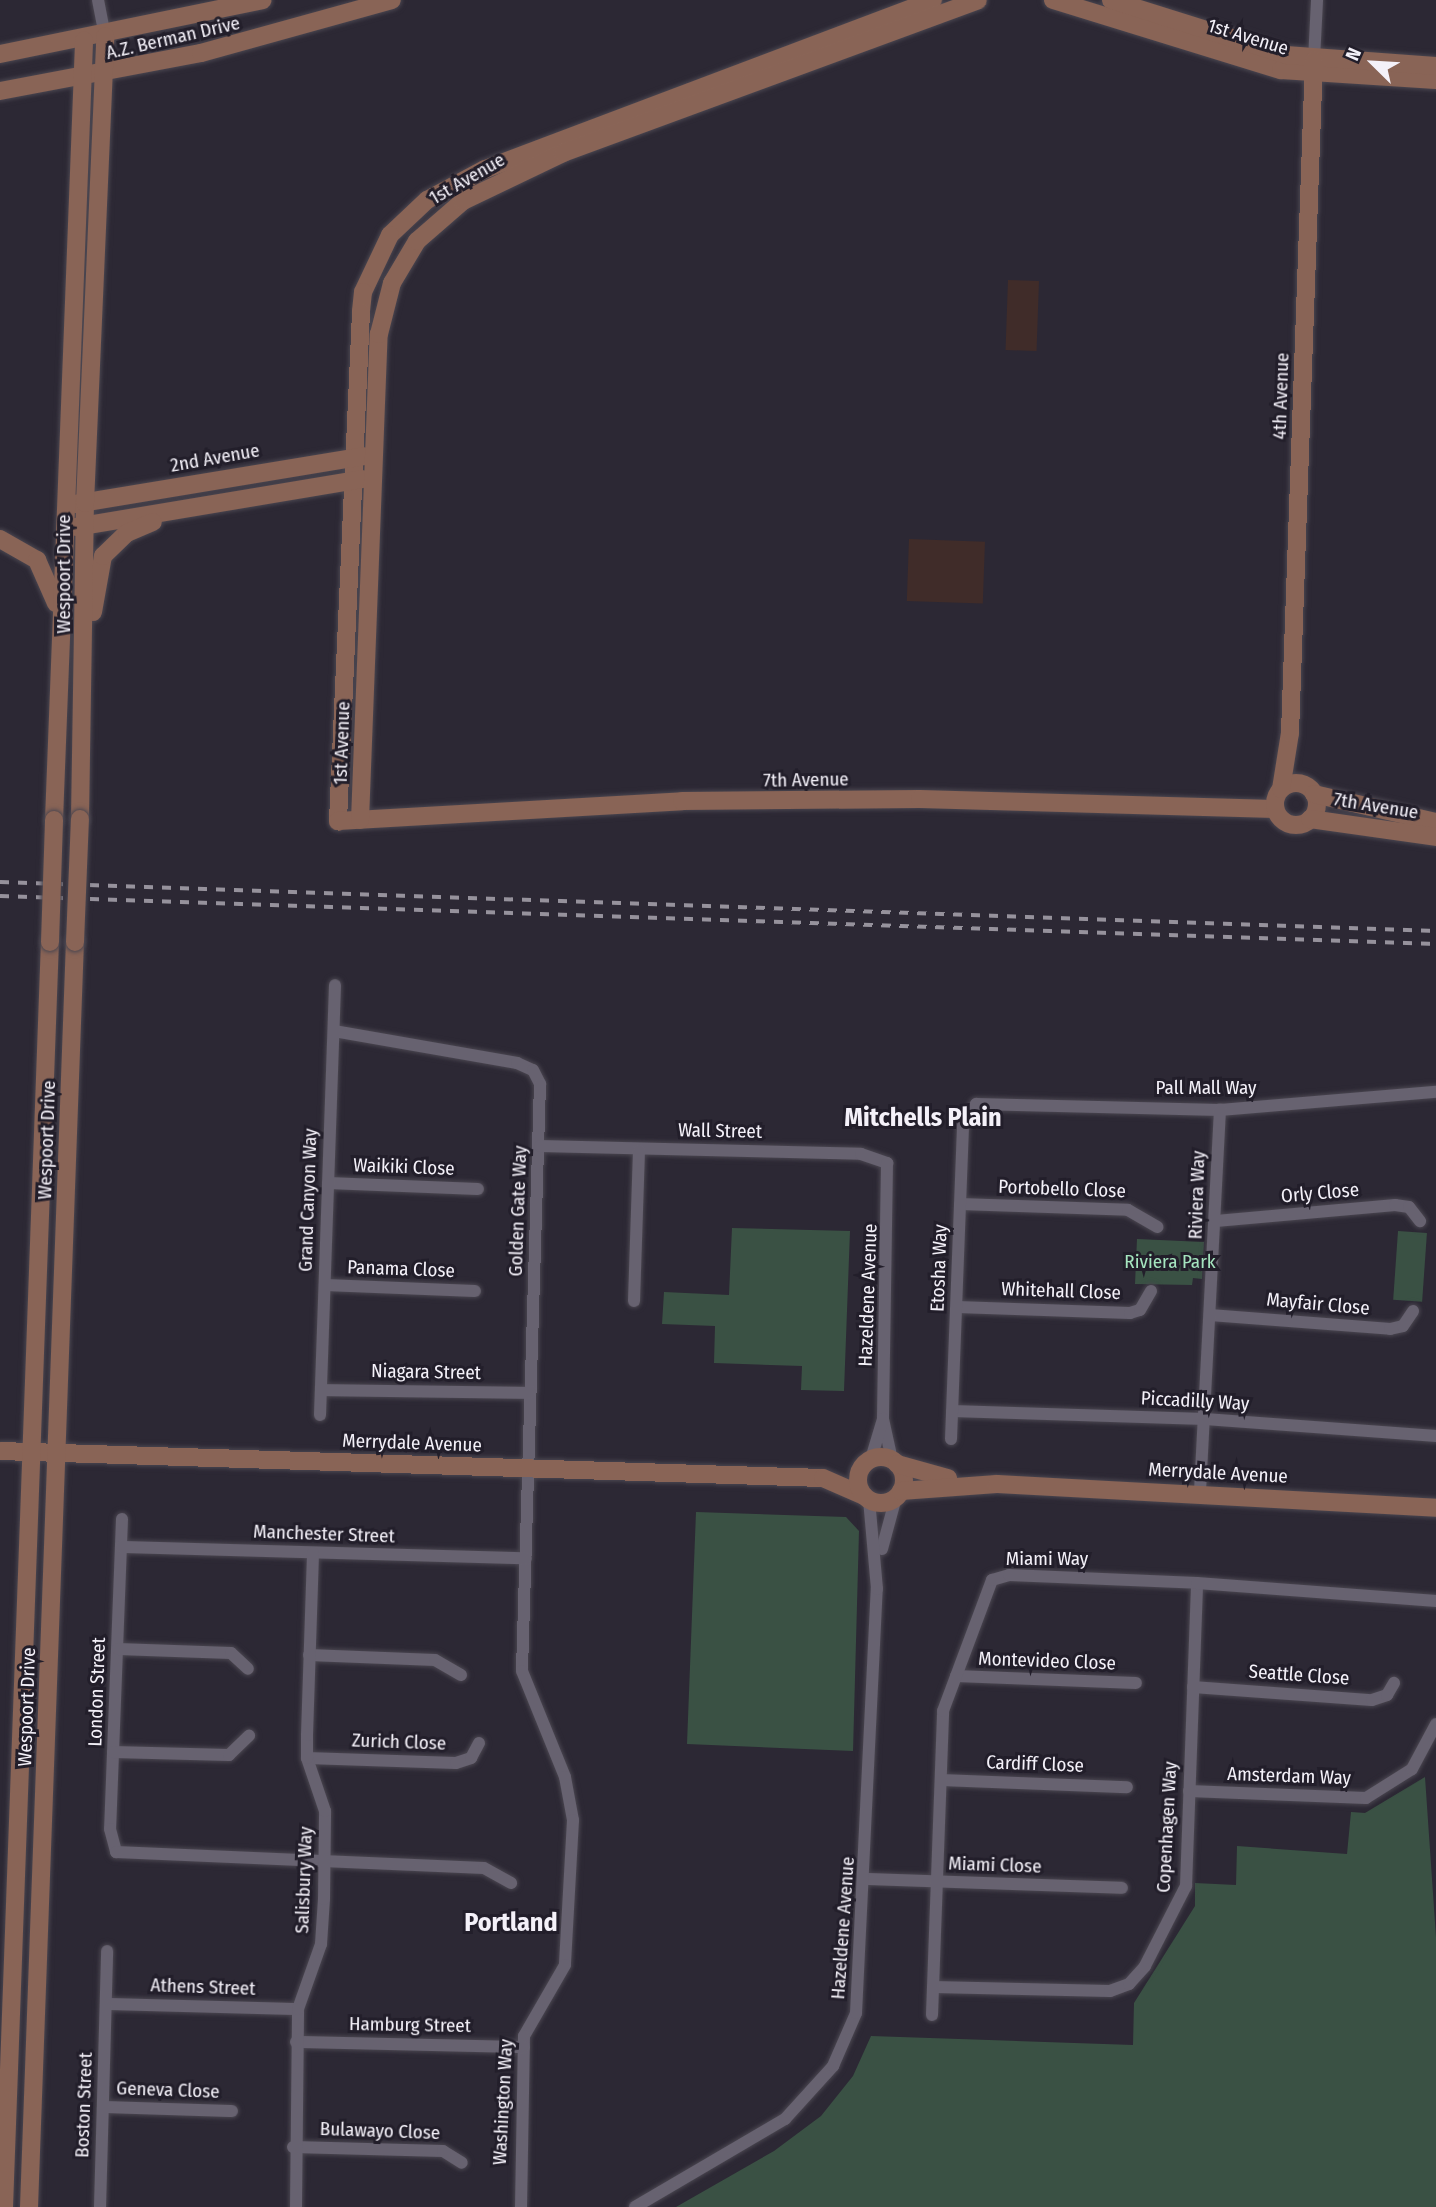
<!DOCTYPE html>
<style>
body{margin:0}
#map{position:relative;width:1436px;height:2207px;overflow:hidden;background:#2c2834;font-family:"Fira Sans Condensed",sans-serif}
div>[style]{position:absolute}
.commercial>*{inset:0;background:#402c29;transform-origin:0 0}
.green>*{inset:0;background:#3a5144;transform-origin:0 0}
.roads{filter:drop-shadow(0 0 2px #4a4650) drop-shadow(0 0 2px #4a4650)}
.street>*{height:12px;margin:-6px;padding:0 6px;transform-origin:6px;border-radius:6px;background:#676270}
.secondary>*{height:18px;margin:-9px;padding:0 9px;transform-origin:9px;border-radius:9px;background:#896456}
.secondary>.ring{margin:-9px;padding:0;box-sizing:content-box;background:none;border:18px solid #896456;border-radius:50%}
.rail>*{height:3.5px;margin-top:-1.75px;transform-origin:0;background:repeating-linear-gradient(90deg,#96929c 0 9px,transparent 0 18px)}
.bridges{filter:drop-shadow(0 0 2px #4a4650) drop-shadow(0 0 2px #4a4650)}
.secondary-bridge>*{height:18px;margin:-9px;padding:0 9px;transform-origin:9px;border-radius:9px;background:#896456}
span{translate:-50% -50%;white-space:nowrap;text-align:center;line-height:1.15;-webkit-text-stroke:6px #221e2a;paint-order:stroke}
.street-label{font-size:19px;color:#f4f1f9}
.park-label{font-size:19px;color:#a5e5bf}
.district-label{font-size:26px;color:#f4f1f9;font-weight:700}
.north{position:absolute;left:1338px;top:28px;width:70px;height:70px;-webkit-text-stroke:5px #221e2a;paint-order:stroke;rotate:294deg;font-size:19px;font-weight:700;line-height:28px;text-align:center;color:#f4f1f9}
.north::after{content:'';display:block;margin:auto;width:24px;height:32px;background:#f4f1f9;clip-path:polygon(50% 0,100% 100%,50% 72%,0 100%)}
</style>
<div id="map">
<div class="commercial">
<div style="left:1008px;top:280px;width:31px;height:70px;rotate:2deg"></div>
<div style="left:909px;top:539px;width:76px;height:62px;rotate:2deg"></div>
</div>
<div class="green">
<div style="clip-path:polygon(732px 1228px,850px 1231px,844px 1391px,801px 1390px,802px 1366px,714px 1363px,715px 1326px,662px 1324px,664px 1292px,729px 1295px)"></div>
<div style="left:1398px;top:1231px;width:29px;height:69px;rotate:4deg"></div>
<div style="clip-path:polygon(1137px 1239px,1204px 1242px,1202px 1279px,1193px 1278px,1192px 1285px,1135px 1284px)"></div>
<div style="clip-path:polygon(696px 1512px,846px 1517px,859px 1531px,853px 1751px,687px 1744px)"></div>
<div style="clip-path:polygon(1425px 1777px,1436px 1937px,1436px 2207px,676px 2207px,774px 2151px,821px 2116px,853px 2076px,871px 2036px,1133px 2045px,1134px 2003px,1195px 1906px,1195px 1883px,1236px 1885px,1237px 1846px,1347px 1854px,1351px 1812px,1365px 1813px)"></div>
</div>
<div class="roads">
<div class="street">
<div style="left:98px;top:0;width:37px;rotate:79deg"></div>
<div style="left:1314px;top:60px;width:60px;rotate:-87.1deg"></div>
<div style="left:334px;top:1031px;width:186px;rotate:9.9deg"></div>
<div style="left:517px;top:1063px;width:17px;rotate:24deg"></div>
<div style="left:533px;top:1070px;width:16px;rotate:63deg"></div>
<div style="left:540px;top:1084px;width:587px;rotate:91.76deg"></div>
<div style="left:522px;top:1671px;width:114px;rotate:67.9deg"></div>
<div style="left:565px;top:1777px;width:44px;rotate:79.5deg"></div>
<div style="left:573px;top:1820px;width:145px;rotate:93.2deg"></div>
<div style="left:565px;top:1965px;width:82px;rotate:120deg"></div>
<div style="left:524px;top:2036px;width:171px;rotate:91deg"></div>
<div style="left:540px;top:1146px;width:321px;rotate:1.4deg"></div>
<div style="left:861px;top:1154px;width:28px;rotate:19deg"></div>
<div style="left:887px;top:1163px;width:256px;rotate:90.9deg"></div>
<div style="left:883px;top:1419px;width:42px;rotate:77.6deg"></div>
<div style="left:328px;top:1183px;width:150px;rotate:2.3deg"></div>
<div style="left:960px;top:1204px;width:168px;rotate:2deg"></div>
<div style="left:1128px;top:1210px;width:34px;rotate:30deg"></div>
<div style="left:1216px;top:1221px;width:180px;rotate:-5.1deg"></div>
<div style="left:1395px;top:1205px;width:14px;rotate:8deg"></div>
<div style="left:1409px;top:1207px;width:18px;rotate:52deg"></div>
<div style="left:325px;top:1285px;width:150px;rotate:2.3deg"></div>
<div style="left:634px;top:1301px;width:151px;rotate:-88.1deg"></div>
<div style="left:957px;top:1307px;width:173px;rotate:2deg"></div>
<div style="left:1130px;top:1313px;width:10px;rotate:-17deg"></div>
<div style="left:1140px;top:1310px;width:22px;rotate:-60deg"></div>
<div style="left:1210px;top:1315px;width:181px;rotate:4.4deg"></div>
<div style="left:1390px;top:1329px;width:13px;rotate:-13deg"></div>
<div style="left:1403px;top:1326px;width:18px;rotate:-56deg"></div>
<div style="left:321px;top:1390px;width:209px;rotate:0.8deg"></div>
<div style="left:952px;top:1411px;width:253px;rotate:1.8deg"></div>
<div style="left:1205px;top:1419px;width:232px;rotate:4.2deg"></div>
<div style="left:320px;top:1415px;width:430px;rotate:-88deg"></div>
<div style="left:951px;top:1439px;width:313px;rotate:-87.8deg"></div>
<div style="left:963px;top:1126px;width:26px;rotate:-59deg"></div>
<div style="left:976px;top:1104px;width:244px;rotate:1.4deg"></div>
<div style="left:1220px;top:1110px;width:217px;rotate:-4.8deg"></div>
<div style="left:871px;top:1459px;width:42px;rotate:-73.3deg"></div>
<div style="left:1200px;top:1491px;width:382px;rotate:-87deg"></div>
<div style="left:122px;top:1519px;width:310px;rotate:92.2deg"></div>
<div style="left:110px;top:1829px;width:24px;rotate:75deg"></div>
<div style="left:116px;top:1852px;width:368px;rotate:2.5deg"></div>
<div style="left:484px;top:1868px;width:31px;rotate:29deg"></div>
<div style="left:121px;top:1547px;width:405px;rotate:1.6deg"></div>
<div style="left:882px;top:1549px;width:54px;rotate:-74.9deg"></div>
<div style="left:118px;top:1649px;width:113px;rotate:2deg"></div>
<div style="left:231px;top:1653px;width:23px;rotate:43deg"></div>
<div style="left:309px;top:1655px;width:126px;rotate:2.3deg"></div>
<div style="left:435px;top:1660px;width:30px;rotate:30deg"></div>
<div style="left:956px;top:1676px;width:180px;rotate:2.2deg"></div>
<div style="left:1193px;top:1687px;width:179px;rotate:4.2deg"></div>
<div style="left:1372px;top:1700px;width:16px;rotate:-18deg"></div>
<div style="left:1387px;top:1695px;width:14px;rotate:-60deg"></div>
<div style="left:113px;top:1752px;width:116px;rotate:1.5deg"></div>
<div style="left:229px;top:1755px;width:28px;rotate:-44deg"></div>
<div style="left:307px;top:1758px;width:149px;rotate:1.9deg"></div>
<div style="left:456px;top:1763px;width:16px;rotate:-18deg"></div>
<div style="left:471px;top:1758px;width:17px;rotate:-62deg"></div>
<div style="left:941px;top:1780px;width:186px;rotate:2.2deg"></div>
<div style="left:1189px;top:1791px;width:177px;rotate:2.3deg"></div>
<div style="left:1366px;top:1798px;width:54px;rotate:-32.2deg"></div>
<div style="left:1412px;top:1769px;width:51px;rotate:-61.9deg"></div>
<div style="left:867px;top:1879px;width:255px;rotate:2deg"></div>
<div style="left:933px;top:1987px;width:177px;rotate:1.3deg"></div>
<div style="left:1110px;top:1991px;width:20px;rotate:-20deg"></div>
<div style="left:1129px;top:1984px;width:24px;rotate:-48deg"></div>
<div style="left:1145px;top:1966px;width:90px;rotate:-62.9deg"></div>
<div style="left:1186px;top:1886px;width:303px;rotate:-87.9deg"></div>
<div style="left:106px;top:2004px;width:192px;rotate:1.5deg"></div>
<div style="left:932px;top:2015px;width:304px;rotate:-87.9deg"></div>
<div style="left:943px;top:1711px;width:140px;rotate:-69.5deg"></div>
<div style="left:992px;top:1580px;width:18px;rotate:-16deg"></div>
<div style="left:1009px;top:1575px;width:188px;rotate:2.4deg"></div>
<div style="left:1197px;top:1583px;width:240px;rotate:4.3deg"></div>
<div style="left:296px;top:2042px;width:228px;rotate:1.3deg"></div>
<div style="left:103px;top:2107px;width:129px;rotate:1.8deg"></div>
<div style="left:293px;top:2147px;width:150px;rotate:1.5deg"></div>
<div style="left:443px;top:2151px;width:22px;rotate:32deg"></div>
<div style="left:100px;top:2207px;width:256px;rotate:-88.4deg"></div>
<div style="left:296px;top:2207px;width:198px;rotate:-89.4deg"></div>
<div style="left:298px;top:2009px;width:69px;rotate:-70.5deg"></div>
<div style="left:321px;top:1944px;width:45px;rotate:-86.2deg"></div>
<div style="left:324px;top:1899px;width:88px;rotate:-89.3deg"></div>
<div style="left:325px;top:1811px;width:56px;rotate:-108.8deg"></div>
<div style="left:307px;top:1758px;width:23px;rotate:-90deg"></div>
<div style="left:307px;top:1735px;width:182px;rotate:-88.1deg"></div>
<div style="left:635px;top:2207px;width:174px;rotate:-30.4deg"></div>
<div style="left:785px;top:2119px;width:72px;rotate:-47.8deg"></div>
<div style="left:833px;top:2066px;width:58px;rotate:-66.5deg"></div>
<div style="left:856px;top:2013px;width:425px;rotate:-87.2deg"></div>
<div style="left:877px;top:1589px;width:89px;rotate:-95.1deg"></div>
</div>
<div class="secondary">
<div style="left:933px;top:0;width:479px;rotate:159.3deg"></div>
<div style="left:485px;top:169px;width:66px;rotate:151.9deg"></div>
<div style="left:427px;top:200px;width:51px;rotate:136.6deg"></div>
<div style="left:390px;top:235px;width:63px;rotate:115.3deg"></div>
<div style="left:363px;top:292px;width:20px;rotate:96deg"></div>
<div style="left:361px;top:312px;width:510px;rotate:92.59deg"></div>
<div style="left:338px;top:821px;width:345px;rotate:-3.3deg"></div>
<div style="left:682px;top:801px;width:238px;rotate:-0.5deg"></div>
<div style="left:920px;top:799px;width:355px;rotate:1.6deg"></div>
<div style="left:1053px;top:0;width:239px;rotate:17.1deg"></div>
<div style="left:1281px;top:70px;width:155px;rotate:3.7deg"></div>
<div style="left:1111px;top:0;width:183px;rotate:17.4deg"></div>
<div style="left:1286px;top:55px;width:150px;rotate:4.2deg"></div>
<div style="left:0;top:54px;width:268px;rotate:-11.6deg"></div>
<div style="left:0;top:91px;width:205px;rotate:-10.7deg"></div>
<div style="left:201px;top:53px;width:198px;rotate:-15.5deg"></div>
<div style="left:75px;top:504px;width:293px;rotate:-9.4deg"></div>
<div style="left:76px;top:527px;width:290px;rotate:-9.5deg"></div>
<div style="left:0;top:539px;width:43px;rotate:29.6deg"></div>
<div style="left:37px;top:560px;width:47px;rotate:66.2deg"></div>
<div style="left:93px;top:612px;width:57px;rotate:-79.9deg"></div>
<div style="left:103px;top:556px;width:33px;rotate:-44deg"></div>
<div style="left:127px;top:533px;width:28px;rotate:-23deg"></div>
<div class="ring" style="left:1275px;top:783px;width:24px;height:24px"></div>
<div style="left:1281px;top:789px;width:57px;rotate:-80.9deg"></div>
<div style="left:1290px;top:733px;width:673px;rotate:-87.96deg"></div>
<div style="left:1314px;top:794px;width:125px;rotate:12.9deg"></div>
<div style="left:80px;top:819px;width:316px;rotate:-89.1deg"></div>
<div style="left:85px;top:503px;width:467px;rotate:-87.5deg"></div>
<div style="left:1310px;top:819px;width:127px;rotate:8.1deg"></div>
<div style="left:54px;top:820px;width:780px;rotate:-87.79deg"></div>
<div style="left:360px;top:820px;width:486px;rotate:-87.8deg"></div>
<div style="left:379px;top:334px;width:53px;rotate:-75.7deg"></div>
<div style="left:392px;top:283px;width:49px;rotate:-59.2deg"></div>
<div style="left:417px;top:241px;width:61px;rotate:-41deg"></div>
<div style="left:463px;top:201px;width:111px;rotate:-25.6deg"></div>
<div style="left:563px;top:153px;width:442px;rotate:-20.2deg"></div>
<div style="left:0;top:1451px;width:823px;rotate:1.88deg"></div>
<div style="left:823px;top:1478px;width:45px;rotate:23.7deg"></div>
<div class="ring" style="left:858px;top:1457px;width:28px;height:28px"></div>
<div style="left:897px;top:1464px;width:53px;rotate:15.4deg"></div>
<div style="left:901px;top:1491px;width:96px;rotate:-4.2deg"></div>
<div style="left:997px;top:1484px;width:440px;rotate:3.1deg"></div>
<div style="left:4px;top:2207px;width:1266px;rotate:-87.92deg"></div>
<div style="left:29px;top:2207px;width:1266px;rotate:-87.92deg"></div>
</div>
</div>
<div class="rail">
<div style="left:0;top:882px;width:1437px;rotate:1.95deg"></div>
<div style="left:0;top:896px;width:1437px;rotate:1.91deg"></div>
</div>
<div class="bridges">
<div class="secondary-bridge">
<div style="left:50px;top:942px;width:122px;rotate:-88.1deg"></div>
<div style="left:75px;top:942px;width:123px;rotate:-87.7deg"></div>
</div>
</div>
<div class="street-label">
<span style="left:1248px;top:37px;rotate:17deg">1st Avenue</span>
<span style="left:173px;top:38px;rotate:-13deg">A.Z. Berman Drive</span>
<span style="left:467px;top:179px;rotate:-30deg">1st Avenue</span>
<span style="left:1281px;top:396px;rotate:-88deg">4th Avenue</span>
<span style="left:215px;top:458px;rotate:-10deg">2nd Avenue</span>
<span style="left:64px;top:574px;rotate:-90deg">Wespoort Drive</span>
<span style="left:342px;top:743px;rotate:-88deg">1st Avenue</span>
<span style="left:806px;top:780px;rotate:-1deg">7th Avenue</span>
<span style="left:1376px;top:806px;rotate:9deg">7th Avenue</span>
<span style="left:1206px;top:1088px">Pall Mall Way</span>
<span style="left:720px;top:1131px;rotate:1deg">Wall Street</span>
<span style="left:47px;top:1140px;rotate:-88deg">Wespoort Drive</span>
<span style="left:404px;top:1167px;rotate:2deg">Waikiki Close</span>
<span style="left:1062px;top:1189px;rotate:2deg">Portobello Close</span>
<span style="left:1320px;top:1193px;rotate:-5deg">Orly Close</span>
<span style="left:1197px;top:1195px;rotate:-88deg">Riviera Way</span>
<span style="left:308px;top:1200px;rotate:-88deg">Grand Canyon Way</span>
<span style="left:518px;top:1211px;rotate:-88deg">Golden Gate Way</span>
<span style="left:939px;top:1268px;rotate:-88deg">Etosha Way</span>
<span style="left:401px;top:1269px;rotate:2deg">Panama Close</span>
<span style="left:1061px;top:1291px;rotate:2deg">Whitehall Close</span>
<span style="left:868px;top:1295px;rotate:-88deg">Hazeldene Avenue</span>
<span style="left:1318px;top:1304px;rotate:5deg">Mayfair Close</span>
<span style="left:426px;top:1372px;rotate:1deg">Niagara Street</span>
<span style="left:1195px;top:1401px;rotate:3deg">Piccadilly Way</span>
<span style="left:412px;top:1443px;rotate:2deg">Merrydale Avenue</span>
<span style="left:1218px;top:1473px;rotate:3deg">Merrydale Avenue</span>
<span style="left:324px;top:1534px;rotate:2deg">Manchester Street</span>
<span style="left:1047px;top:1559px">Miami Way</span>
<span style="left:1047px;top:1661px;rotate:2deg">Montevideo Close</span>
<span style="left:1299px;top:1675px;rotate:4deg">Seattle Close</span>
<span style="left:97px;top:1692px;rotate:-88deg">London Street</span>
<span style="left:27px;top:1707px;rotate:-88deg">Wespoort Drive</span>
<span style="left:399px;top:1742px;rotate:2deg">Zurich Close</span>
<span style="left:1035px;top:1764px;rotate:2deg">Cardiff Close</span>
<span style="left:1289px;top:1776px;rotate:2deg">Amsterdam Way</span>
<span style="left:1167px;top:1827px;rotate:-87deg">Copenhagen Way</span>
<span style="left:995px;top:1865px;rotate:2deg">Miami Close</span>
<span style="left:304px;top:1880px;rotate:-88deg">Salisbury Way</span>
<span style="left:843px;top:1928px;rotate:-86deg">Hazeldene Avenue</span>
<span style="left:203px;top:1987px;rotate:2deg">Athens Street</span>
<span style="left:410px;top:2025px;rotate:1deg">Hamburg Street</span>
<span style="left:168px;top:2090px;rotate:2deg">Geneva Close</span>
<span style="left:503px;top:2102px;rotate:-87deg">Washington Way</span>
<span style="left:84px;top:2105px;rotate:-88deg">Boston Street</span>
<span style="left:380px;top:2131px;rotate:2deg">Bulawayo Close</span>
</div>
<div class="park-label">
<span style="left:1170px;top:1262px">Riviera Park</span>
</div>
<div class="district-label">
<span style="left:923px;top:1118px">Mitchells Plain</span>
<span style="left:511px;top:1923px">Portland</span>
</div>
<div class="north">N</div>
</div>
